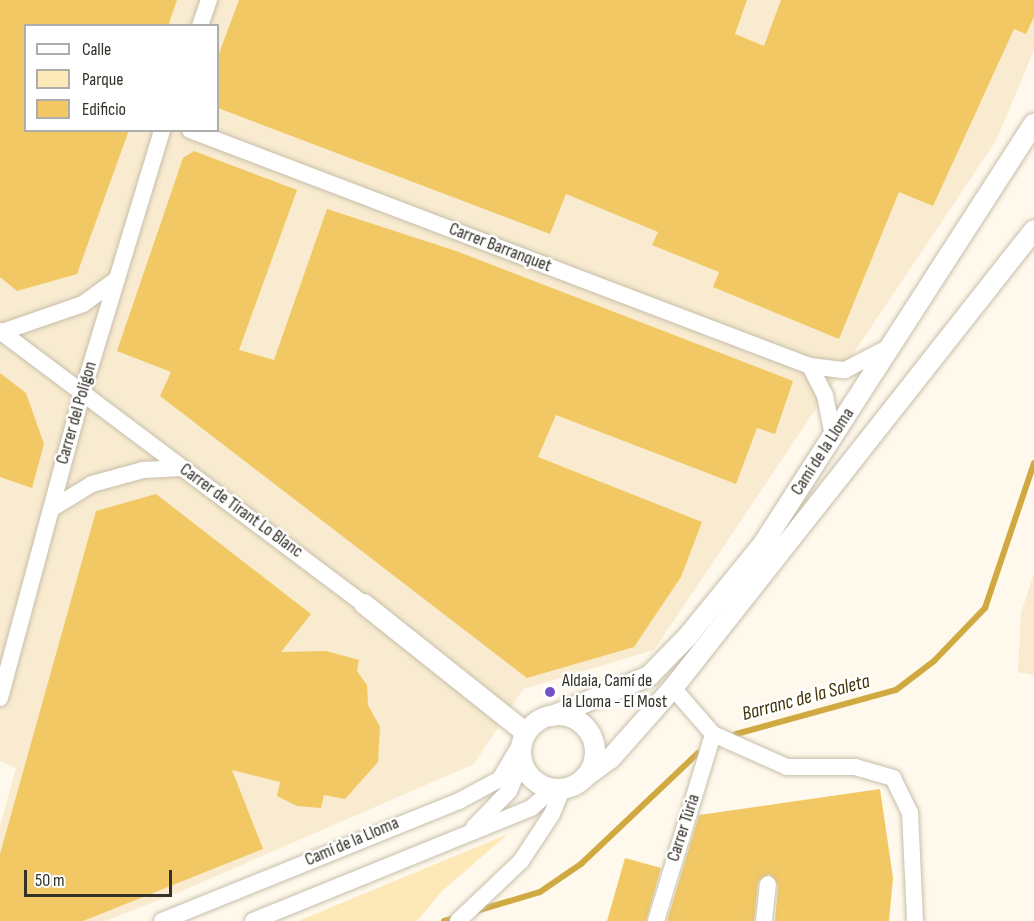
<!DOCTYPE html>
<meta charset="utf-8">
<style>
body{margin:0}
#map{position:relative;width:1034px;height:921px;overflow:hidden;background:#fef9ec;font-family:"Sofia Sans Condensed",sans-serif}
div>[style]{position:absolute}
.built>*{inset:0;background:#f8ebcf}
.green>*{inset:0;background:#fde8b7}
.stream>*{height:6px;margin:-3px;padding:0 3px;transform-origin:3px;border-radius:3px;background:#d0a941}
.building>*{inset:0;background:#f1c863}
.roads{filter:drop-shadow(0 0 2px #c7beaa) drop-shadow(0 0 2px #c7beaa)}
.minor>*{height:16px;margin:-8px;padding:0 8px;transform-origin:8px;border-radius:8px;background:#fff}
.tertiary>*{height:20px;margin:-10px;padding:0 10px;transform-origin:10px;border-radius:10px;background:#fff}
.tertiary>.ring{margin:-10px;padding:0;box-sizing:content-box;background:none;border:20px solid #fff;border-radius:50%}
.dots>*{width:16px;height:16px;translate:-50% -50%;box-sizing:border-box;border:3px solid #fff;border-radius:50%}
span{translate:-50% -50%;white-space:nowrap;text-align:center;line-height:1.15;-webkit-text-stroke:5px #fff;paint-order:stroke}
.street-label{font-size:18px;color:#343129}
.poi-label{font-size:18px;color:#343129}
.left{translate:0 -50%;text-align:left}
.water-label{font-size:20px;color:#423204;font-style:italic}
.legend{position:absolute;left:24px;top:24px;width:195px;height:108px;box-sizing:border-box;background:#fff;border:2px solid #aeada9;margin:0;padding:8px 10px;list-style:none;font-size:18px;color:#343129}
.legend li{display:flex;align-items:center;gap:12px;height:30px}
.legend b{width:30px;border:2px solid #aeada9}
.scale{position:absolute;left:24px;top:870px;width:148px;height:27px;box-sizing:border-box;border:3px solid #343129;border-top:0;padding-left:8px;font-size:18px;line-height:21px;white-space:nowrap;color:#343129;-webkit-text-stroke:4px #fff;paint-order:stroke}
</style>
<div id="map">
<div class="built">
<div style="clip-path:polygon(evenodd,0 0,1034px 0,1034px 50px,996px 141px,654px 650px,523px 689px,474px 764px,177px 893px,105px 921px,0 921px,0 826px,16px 768px,0 761px,0 0,26px 26px,218px 26px,218px 130px,26px 130px,26px 26px)"></div>
<div style="clip-path:polygon(1034px 573px,1034px 675px,1018px 672px,1021px 613px)"></div>
</div>
<div class="green">
<div style="clip-path:polygon(508px 834px,442px 891px,417px 921px,298px 921px)"></div>
</div>
<div class="stream">
<div style="left:736px;top:734px;width:166px;rotate:-15.4deg"></div>
<div style="left:896px;top:690px;width:48px;rotate:-37.3deg"></div>
<div style="left:934px;top:661px;width:74px;rotate:-46.1deg"></div>
<div style="left:985px;top:608px;width:153px;rotate:-71.3deg"></div>
<div style="left:476px;top:911px;width:67px;rotate:-16.5deg"></div>
<div style="left:540px;top:892px;width:50px;rotate:-34.3deg"></div>
<div style="left:581px;top:864px;width:161px;rotate:-43.5deg"></div>
<div style="left:444px;top:921px;width:15px;rotate:-16deg"></div>
</div>
<div class="building">
<div style="clip-path:polygon(0 0,177px 0,168px 26px,26px 26px,26px 130px,129px 130px,77px 274px,17px 291px,0 277px)"></div>
<div style="clip-path:polygon(239px 0,747px 0,735px 34px,764px 46px,781px 0,1034px 0,1034px 17px,1026px 34px,1014px 29px,933px 206px,899px 192px,839px 339px,713px 287px,719px 272px,652px 245px,658px 232px,566px 194px,550px 234px,218px 108px,218px 56px)"></div>
<div style="clip-path:polygon(194px 151px,297px 190px,239px 350px,274px 360px,327px 209px,456px 251px,793px 381px,775px 434px,757px 428px,736px 484px,556px 415px,538px 457px,702px 522px,681px 577px,634px 647px,527px 678px,160px 396px,171px 372px,117px 351px,183px 158px)"></div>
<div style="clip-path:polygon(0 373px,26px 393px,44px 444px,32px 488px,0 477px)"></div>
<div style="clip-path:polygon(156px 494px,311px 614px,281px 652px,326px 651px,359px 660px,357px 671px,367px 685px,368px 705px,380px 727px,378px 762px,345px 799px,324px 795px,321px 808px,297px 806px,277px 796px,280px 782px,232px 770px,263px 849px,83px 921px,0 921px,0 854px,96px 511px)"></div>
<div style="clip-path:polygon(880px 789px,893px 878px,889px 921px,775px 921px,778px 885px,769px 874px,758px 882px,754px 921px,667px 921px,699px 815px)"></div>
<div style="clip-path:polygon(625px 858px,661px 868px,646px 921px,607px 921px)"></div>
</div>
<div class="roads">
<div class="minor">
<div style="left:200px;top:26px;width:28px;rotate:-71deg"></div>
<div style="left:190px;top:130px;width:663px;rotate:20.84deg"></div>
<div style="left:810px;top:366px;width:35px;rotate:7deg"></div>
<div style="left:845px;top:370px;width:54px;rotate:-27.5deg"></div>
<div style="left:0;top:331px;width:455px;rotate:36.9deg"></div>
<div style="left:2px;top:332px;width:86px;rotate:-19.1deg"></div>
<div style="left:83px;top:304px;width:42px;rotate:-36.3deg"></div>
<div style="left:810px;top:366px;width:33px;rotate:63deg"></div>
<div style="left:825px;top:395px;width:42px;rotate:79deg"></div>
<div style="left:51px;top:509px;width:48px;rotate:-31.4deg"></div>
<div style="left:92px;top:484px;width:53px;rotate:-15.4deg"></div>
<div style="left:143px;top:470px;width:39px;rotate:-3deg"></div>
<div style="left:673px;top:688px;width:61px;rotate:49deg"></div>
<div style="left:713px;top:734px;width:81px;rotate:24deg"></div>
<div style="left:787px;top:767px;width:68px"></div>
<div style="left:855px;top:767px;width:40px;rotate:16deg"></div>
<div style="left:893px;top:778px;width:39px;rotate:64deg"></div>
<div style="left:910px;top:813px;width:108px;rotate:87.3deg"></div>
<div style="left:0;top:698px;width:315px;rotate:-74.9deg"></div>
<div style="left:82px;top:394px;width:276px;rotate:-73.1deg"></div>
<div style="left:474px;top:827px;width:50px;rotate:-45.8deg"></div>
<div style="left:509px;top:791px;width:34px;rotate:-67deg"></div>
<div style="left:162px;top:921px;width:320px;rotate:-22deg"></div>
<div style="left:459px;top:801px;width:47px;rotate:-28.2deg"></div>
<div style="left:500px;top:779px;width:45px;rotate:-59.5deg"></div>
<div style="left:253px;top:921px;width:300px;rotate:-22.1deg"></div>
<div style="left:531px;top:808px;width:29px;rotate:-41deg"></div>
<div style="left:458px;top:921px;width:87px;rotate:-43.6deg"></div>
<div style="left:521px;top:861px;width:56px;rotate:-56.6deg"></div>
<div style="left:552px;top:814px;width:27px;rotate:-68deg"></div>
<div style="left:656px;top:921px;width:195px;rotate:-73deg"></div>
<div style="left:764px;top:921px;width:37px;rotate:-84deg"></div>
</div>
<div class="tertiary">
<div style="left:364px;top:604px;width:207px;rotate:38.5deg"></div>
<div class="ring" style="left:521px;top:715px;width:54px;height:54px"></div>
<div style="left:552px;top:716px;width:105px;rotate:-22.4deg"></div>
<div style="left:649px;top:676px;width:56px;rotate:-45.7deg"></div>
<div style="left:688px;top:636px;width:119px;rotate:-50.8deg"></div>
<div style="left:763px;top:544px;width:500px;rotate:-57.2deg"></div>
<div style="left:585px;top:777px;width:31px;rotate:-36deg"></div>
<div style="left:610px;top:759px;width:95px;rotate:-48.4deg"></div>
<div style="left:673px;top:688px;width:583px;rotate:-51.75deg"></div>
</div>
</div>
<div class="dots">
<div style="left:550px;top:692px;background:#7150ca"></div>
</div>
<div class="street-label">
<span style="left:500px;top:248px;rotate:21deg">Carrer Barranquet</span>
<span style="left:77px;top:413px;rotate:-74deg">Carrer del Poligon</span>
<span style="left:823px;top:452px;rotate:-57deg">Camí de la Lloma</span>
<span style="left:241px;top:511px;rotate:36deg">Carrer de Tirant Lo Blanc</span>
<span style="left:684px;top:828px;rotate:-72deg">Carrer Túria</span>
<span style="left:352px;top:842px;rotate:-23deg">Camí de la Lloma</span>
</div>
<div class="poi-label">
<span class="left" style="left:562px;top:692px">Aldaia, Camí de<br>la Lloma - El Most</span>
</div>
<div class="water-label">
<span style="left:806px;top:698px;rotate:-15deg">Barranc de la Saleta</span>
</div>
<ul class="legend">
<li><b style="height:8px;background:#fff"></b>Calle</li>
<li><b style="height:16px;background:#fde8b7"></b>Parque</li>
<li><b style="height:16px;background:#f1c863"></b>Edificio</li>
</ul>
<div class="scale">50 m</div>
</div>
